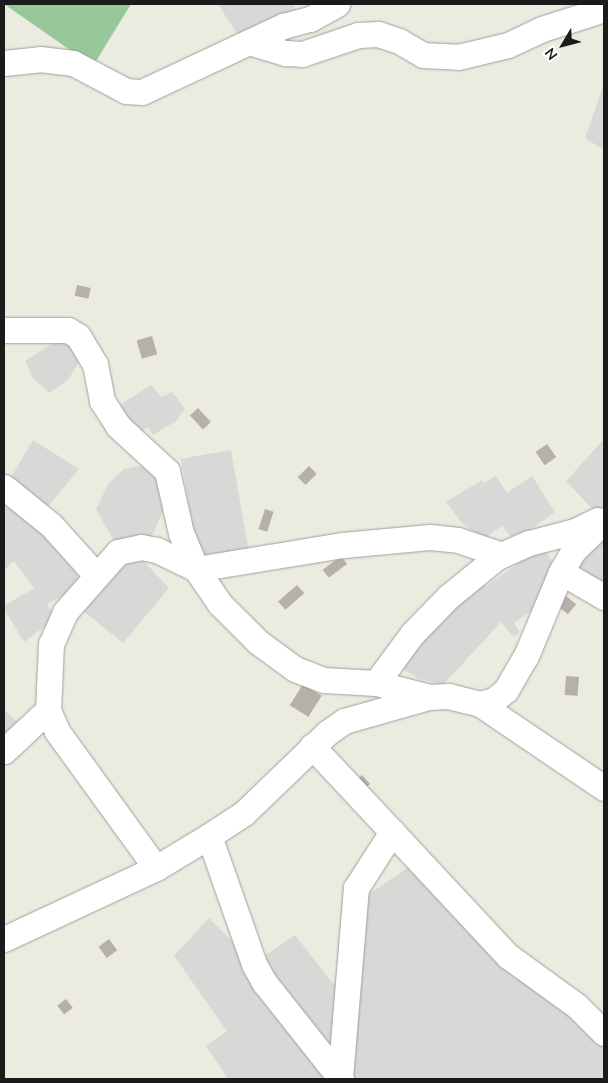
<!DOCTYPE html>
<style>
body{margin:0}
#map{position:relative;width:608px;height:1083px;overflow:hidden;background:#ecebe0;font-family:Mulish,sans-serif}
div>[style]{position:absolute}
.residential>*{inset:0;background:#d9d8d7;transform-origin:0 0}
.forest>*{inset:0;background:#98c899}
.building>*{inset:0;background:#b5b1a7;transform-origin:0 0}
.roads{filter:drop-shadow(0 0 1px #9f9f9f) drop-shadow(0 0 1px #9f9f9f)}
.minor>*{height:25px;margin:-12.5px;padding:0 12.5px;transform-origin:12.5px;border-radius:12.5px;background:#fff}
span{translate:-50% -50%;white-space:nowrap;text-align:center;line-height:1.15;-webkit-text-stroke:5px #fff;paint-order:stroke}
.frame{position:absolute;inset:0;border:5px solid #1b1b1b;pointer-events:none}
.north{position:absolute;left:538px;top:20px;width:50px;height:50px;-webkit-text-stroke:4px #fff;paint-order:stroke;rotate:233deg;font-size:14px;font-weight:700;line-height:20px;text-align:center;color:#1b1b1b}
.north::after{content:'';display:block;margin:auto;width:18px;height:22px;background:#1b1b1b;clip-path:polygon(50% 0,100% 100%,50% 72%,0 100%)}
</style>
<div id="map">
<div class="residential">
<div style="clip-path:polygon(218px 4px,292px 4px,299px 14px,283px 26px,294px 43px,244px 45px)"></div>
<div style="clip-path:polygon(604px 84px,604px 150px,585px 138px)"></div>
<div style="clip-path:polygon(59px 339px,73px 340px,83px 355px,68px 380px,49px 393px,33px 378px,25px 361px)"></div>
<div style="clip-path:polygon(151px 385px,161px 397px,172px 392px,185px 409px,176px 421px,153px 435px,148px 427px,138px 434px,115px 408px)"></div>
<div style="clip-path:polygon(604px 439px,604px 506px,597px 514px,566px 481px)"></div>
<div style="clip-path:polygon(33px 440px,79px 469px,46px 509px,9px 481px)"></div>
<div style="left:231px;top:450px;width:102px;height:51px;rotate:80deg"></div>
<div style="clip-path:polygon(140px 466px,159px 472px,164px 487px,163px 511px,151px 538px,115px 543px,96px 509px,109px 483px,124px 469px)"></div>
<div style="clip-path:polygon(496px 476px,507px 493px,532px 476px,555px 512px,514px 541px,502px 526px,486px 537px,477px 534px,462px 523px,446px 502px,482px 480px,484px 483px)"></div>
<div style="clip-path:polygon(10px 504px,75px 562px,79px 587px,47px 604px,56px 618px,24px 642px,4px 609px,4px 606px,34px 588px,14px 561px,4px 570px,4px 511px)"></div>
<div style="clip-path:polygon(604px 532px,604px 588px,576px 567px)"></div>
<div style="clip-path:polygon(545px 551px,556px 567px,539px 605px,514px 623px,520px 632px,514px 637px,501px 622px,443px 685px,419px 679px,398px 666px,480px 578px,487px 586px,533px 552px)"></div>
<div style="clip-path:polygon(138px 555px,169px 588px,123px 643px,82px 610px,108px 575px)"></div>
<div style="clip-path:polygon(4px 710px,30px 732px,4px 764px)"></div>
<div style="clip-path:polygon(420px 859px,604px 1038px,604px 1079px,228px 1079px,206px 1046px,227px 1031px,174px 956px,209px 918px,254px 963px,295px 935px,330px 980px,353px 999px,362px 899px)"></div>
</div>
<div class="forest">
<div style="clip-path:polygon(4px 4px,131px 4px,93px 66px)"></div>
</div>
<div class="building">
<div style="left:77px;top:285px;width:14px;height:11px;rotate:12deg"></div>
<div style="left:152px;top:336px;width:19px;height:16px;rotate:74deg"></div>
<div style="left:198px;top:408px;width:19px;height:11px;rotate:47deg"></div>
<div style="left:547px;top:444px;width:16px;height:14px;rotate:55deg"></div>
<div style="left:309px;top:466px;width:11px;height:16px;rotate:45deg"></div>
<div style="left:265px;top:509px;width:9px;height:21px;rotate:18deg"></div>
<div style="left:341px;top:556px;width:10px;height:23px;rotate:53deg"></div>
<div style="left:297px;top:585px;width:11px;height:25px;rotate:49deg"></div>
<div style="left:566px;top:596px;width:13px;height:13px;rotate:39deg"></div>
<div style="left:566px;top:676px;width:13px;height:19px;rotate:4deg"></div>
<div style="left:303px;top:684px;width:22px;height:25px;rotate:32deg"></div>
<div style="left:362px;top:775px;width:12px;height:10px;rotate:48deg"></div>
<div style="left:109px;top:939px;width:14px;height:13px;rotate:54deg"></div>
<div style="left:66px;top:999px;width:11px;height:11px;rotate:52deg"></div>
</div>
<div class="roads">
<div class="minor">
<div style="left:249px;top:42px;width:38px;rotate:17deg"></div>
<div style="left:285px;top:53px;width:17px;rotate:3deg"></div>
<div style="left:302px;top:54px;width:59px;rotate:-18.7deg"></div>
<div style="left:358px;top:35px;width:20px;rotate:-3deg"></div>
<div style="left:378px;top:34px;width:22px;rotate:18deg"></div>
<div style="left:399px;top:41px;width:28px;rotate:30deg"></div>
<div style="left:423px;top:55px;width:35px;rotate:3deg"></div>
<div style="left:458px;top:57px;width:51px;rotate:-13.5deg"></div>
<div style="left:508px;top:45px;width:38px;rotate:-25deg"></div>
<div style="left:542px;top:29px;width:65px;rotate:-17.9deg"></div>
<div style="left:4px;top:63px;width:36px;rotate:-6deg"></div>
<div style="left:40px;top:59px;width:33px;rotate:7deg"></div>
<div style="left:73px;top:63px;width:60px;rotate:27.8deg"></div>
<div style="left:126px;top:91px;width:16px;rotate:4deg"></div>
<div style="left:142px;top:92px;width:156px;rotate:-25.1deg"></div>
<div style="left:283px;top:26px;width:28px;rotate:-15deg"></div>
<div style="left:310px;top:19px;width:31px;rotate:-29deg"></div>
<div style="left:4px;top:330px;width:64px"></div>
<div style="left:68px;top:330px;width:12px;rotate:31deg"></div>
<div style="left:78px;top:336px;width:33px;rotate:59deg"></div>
<div style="left:95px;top:364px;width:38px;rotate:79deg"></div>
<div style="left:102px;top:401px;width:30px;rotate:57deg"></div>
<div style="left:118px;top:426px;width:67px;rotate:42.6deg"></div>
<div style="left:167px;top:471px;width:64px;rotate:77.3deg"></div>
<div style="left:181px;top:533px;width:39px;rotate:67deg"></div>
<div style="left:196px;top:569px;width:42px;rotate:55.6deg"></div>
<div style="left:220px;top:604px;width:54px;rotate:45deg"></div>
<div style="left:258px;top:642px;width:46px;rotate:36.1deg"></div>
<div style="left:295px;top:669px;width:31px;rotate:21deg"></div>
<div style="left:324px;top:680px;width:52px;rotate:3.3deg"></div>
<div style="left:376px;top:683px;width:52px;rotate:14.6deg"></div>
<div style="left:4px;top:487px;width:60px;rotate:39deg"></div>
<div style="left:51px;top:525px;width:67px;rotate:48deg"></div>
<div style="left:561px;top:572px;width:50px;rotate:30.2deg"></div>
<div style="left:376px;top:683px;width:61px;rotate:-53.7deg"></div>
<div style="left:412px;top:634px;width:52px;rotate:-45.8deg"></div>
<div style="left:448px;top:597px;width:63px;rotate:-39.2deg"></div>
<div style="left:497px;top:557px;width:35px;rotate:-24deg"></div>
<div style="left:529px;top:543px;width:48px;rotate:-14.6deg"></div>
<div style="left:575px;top:531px;width:25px;rotate:-26deg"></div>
<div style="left:480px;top:704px;width:150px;rotate:34.1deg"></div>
<div style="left:312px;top:746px;width:287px;rotate:47deg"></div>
<div style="left:508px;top:956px;width:85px;rotate:35.9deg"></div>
<div style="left:577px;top:1006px;width:38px;rotate:45deg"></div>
<div style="left:4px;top:751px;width:60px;rotate:-43deg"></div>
<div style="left:209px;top:836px;width:136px;rotate:70.6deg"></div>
<div style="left:254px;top:964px;width:21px;rotate:61deg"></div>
<div style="left:264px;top:982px;width:124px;rotate:51.6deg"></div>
<div style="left:156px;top:868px;width:169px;rotate:-125.9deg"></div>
<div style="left:57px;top:731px;width:23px;rotate:-113deg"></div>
<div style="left:48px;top:710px;width:66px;rotate:-87.4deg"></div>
<div style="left:51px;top:644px;width:35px;rotate:-66deg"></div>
<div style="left:65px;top:612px;width:80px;rotate:-48.5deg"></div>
<div style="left:118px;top:552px;width:24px;rotate:-12deg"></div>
<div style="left:141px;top:547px;width:16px;rotate:11deg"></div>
<div style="left:157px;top:550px;width:43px;rotate:26deg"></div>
<div style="left:196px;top:569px;width:149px;rotate:-9.3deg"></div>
<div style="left:343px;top:545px;width:87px;rotate:-5.3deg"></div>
<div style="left:430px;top:537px;width:28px;rotate:6deg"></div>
<div style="left:458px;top:540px;width:46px;rotate:18.8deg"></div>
<div style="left:4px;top:939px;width:168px;rotate:-25deg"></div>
<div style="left:156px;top:868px;width:62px;rotate:-31.1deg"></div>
<div style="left:209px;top:836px;width:42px;rotate:-33.3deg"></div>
<div style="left:244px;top:813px;width:115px;rotate:-43.9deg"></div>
<div style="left:327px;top:733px;width:21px;rotate:-35deg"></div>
<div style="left:344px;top:721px;width:88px;rotate:-15.8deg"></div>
<div style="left:429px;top:697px;width:19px;rotate:-3deg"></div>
<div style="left:448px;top:696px;width:33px;rotate:14deg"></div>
<div style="left:480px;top:704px;width:15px;rotate:-16deg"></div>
<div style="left:494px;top:700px;width:16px;rotate:-40deg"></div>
<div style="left:506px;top:690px;width:39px;rotate:-60deg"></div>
<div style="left:526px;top:656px;width:91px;rotate:-67.4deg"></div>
<div style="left:561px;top:572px;width:24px;rotate:-60deg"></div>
<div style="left:573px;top:551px;width:43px;rotate:-44.1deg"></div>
<div style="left:340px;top:1078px;width:191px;rotate:-85.2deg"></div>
<div style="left:356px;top:888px;width:67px;rotate:-57.3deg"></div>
</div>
</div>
<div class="frame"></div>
<div class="north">N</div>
</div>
